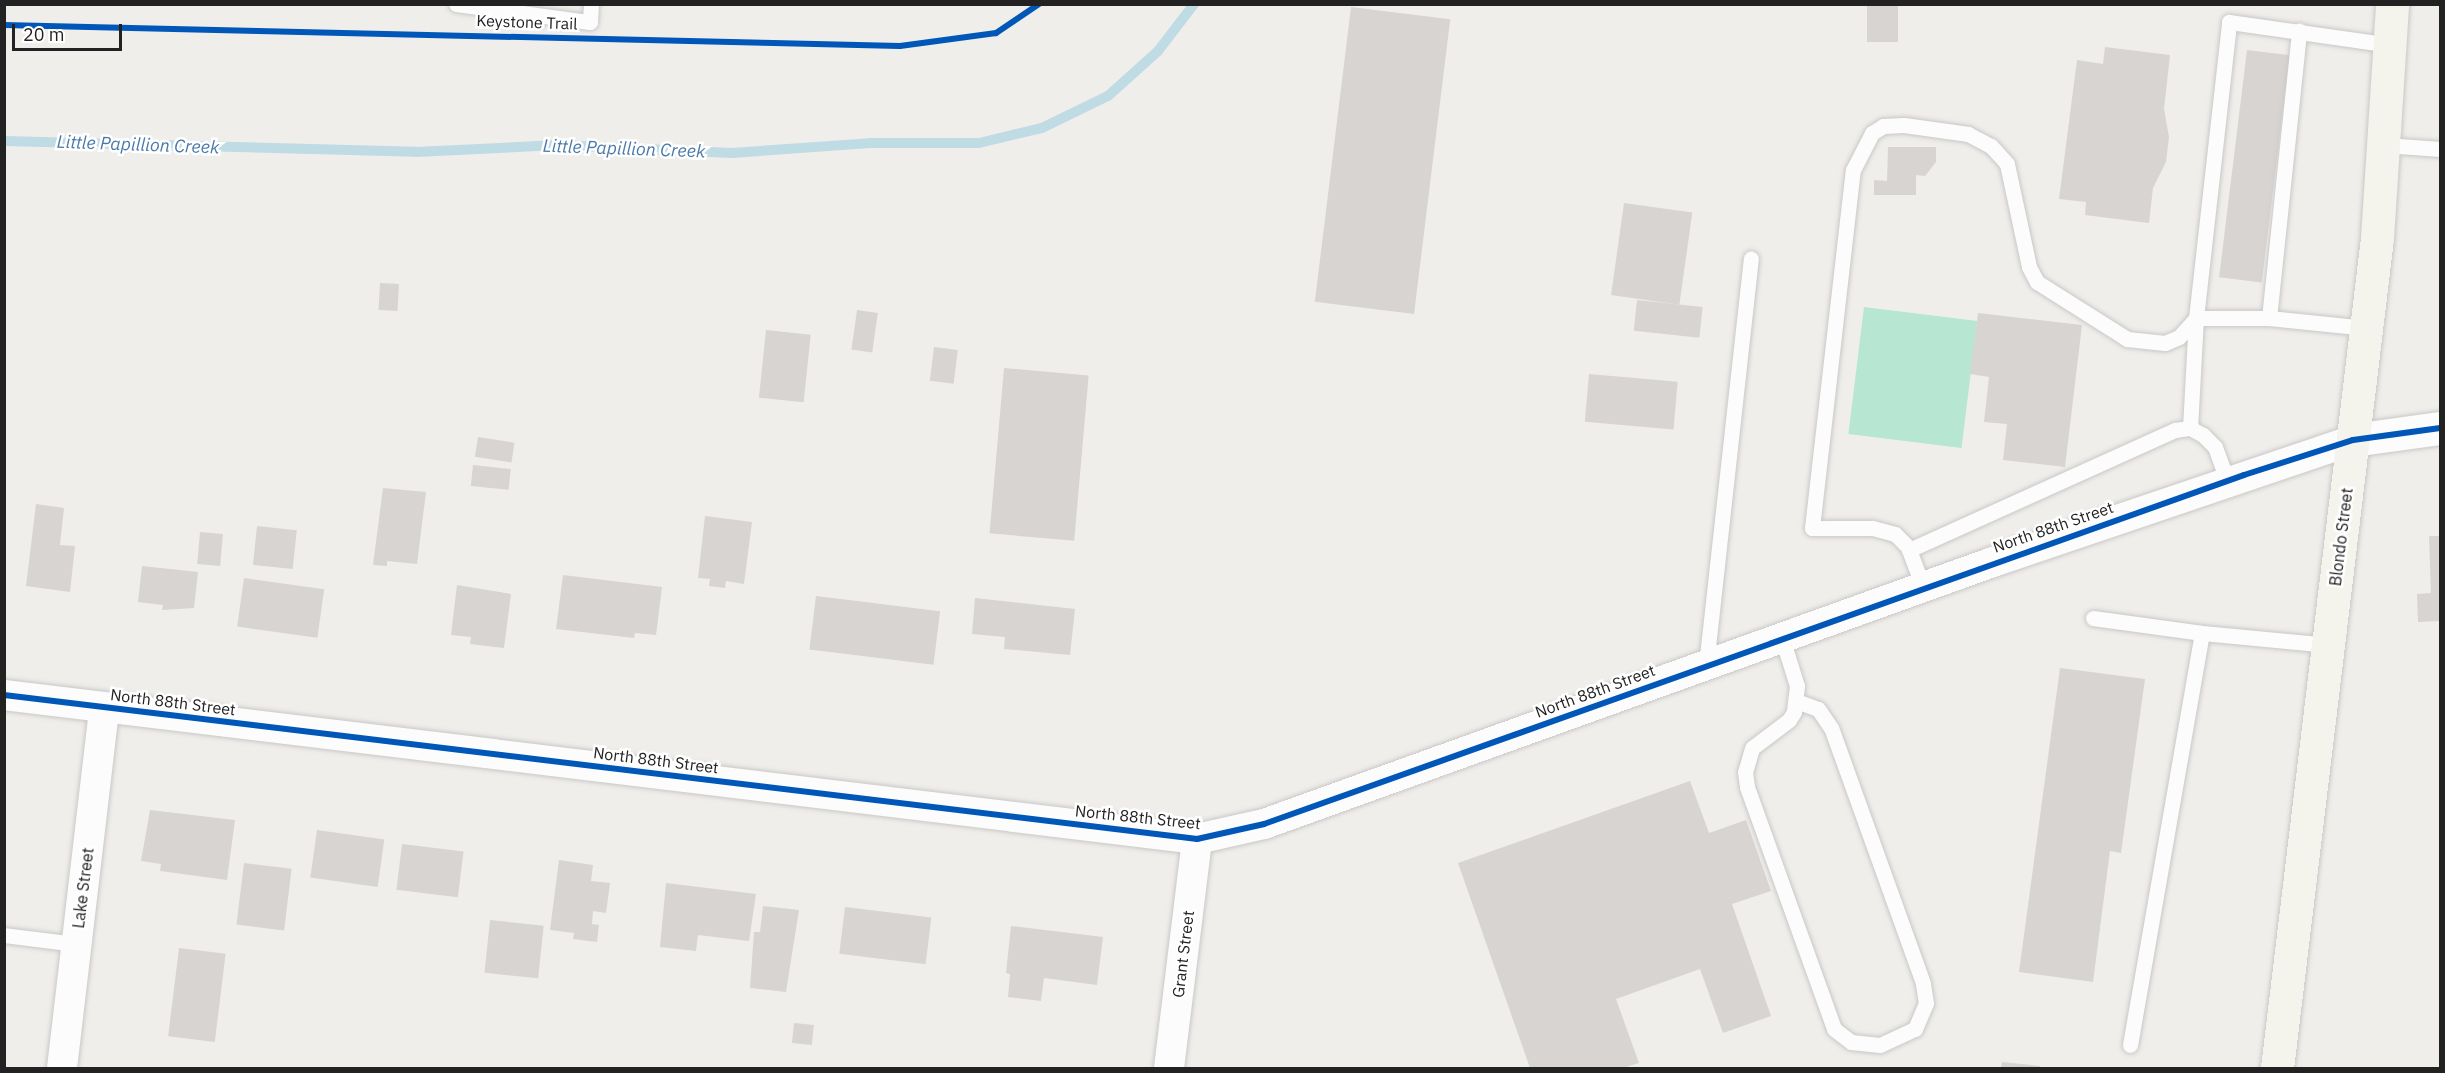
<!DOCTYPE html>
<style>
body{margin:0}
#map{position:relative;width:2445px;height:1073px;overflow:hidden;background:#f0eeeb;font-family:"IBM Plex Sans",sans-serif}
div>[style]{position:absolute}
.pitch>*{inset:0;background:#b7e6d2;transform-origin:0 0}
.stream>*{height:10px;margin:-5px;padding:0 5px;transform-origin:5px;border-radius:5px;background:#bfdbe3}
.building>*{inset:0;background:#d7d4d2;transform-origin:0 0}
.roads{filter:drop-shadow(0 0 2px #c9c8c7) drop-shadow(0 0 2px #c9c8c7)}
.service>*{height:15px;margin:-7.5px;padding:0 7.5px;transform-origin:7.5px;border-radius:7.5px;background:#fdfcfc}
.minor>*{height:30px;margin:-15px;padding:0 15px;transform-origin:15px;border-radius:15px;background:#fdfcfc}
.tertiary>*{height:33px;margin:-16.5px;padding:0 16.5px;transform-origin:16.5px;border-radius:16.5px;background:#fdfcfc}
.secondary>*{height:33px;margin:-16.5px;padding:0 16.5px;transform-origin:16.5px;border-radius:16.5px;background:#f4f4ed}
.cycleway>*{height:6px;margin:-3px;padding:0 3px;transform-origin:3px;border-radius:3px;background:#0057b8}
span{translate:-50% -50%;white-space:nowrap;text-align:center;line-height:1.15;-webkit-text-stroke:5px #fff;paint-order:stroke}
.street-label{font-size:16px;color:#222}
.water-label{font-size:18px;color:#4a7aab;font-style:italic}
.frame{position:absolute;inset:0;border:6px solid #222;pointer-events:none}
.scale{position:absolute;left:12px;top:24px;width:110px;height:27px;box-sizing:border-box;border:3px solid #222;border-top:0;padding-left:8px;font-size:18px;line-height:21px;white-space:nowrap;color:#222;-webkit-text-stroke:4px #fff;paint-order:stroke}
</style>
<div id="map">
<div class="pitch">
<div style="left:1864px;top:307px;width:114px;height:128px;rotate:7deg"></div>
</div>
<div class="stream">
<div style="left:4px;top:141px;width:412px;rotate:1.5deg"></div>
<div style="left:416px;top:152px;width:141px;rotate:-2.8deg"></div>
<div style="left:557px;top:145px;width:175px;rotate:2.6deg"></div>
<div style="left:732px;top:153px;width:138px;rotate:-4.1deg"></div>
<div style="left:870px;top:143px;width:109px"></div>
<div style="left:979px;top:143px;width:65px;rotate:-13.4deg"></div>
<div style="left:1042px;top:128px;width:73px;rotate:-25.9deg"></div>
<div style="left:1108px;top:96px;width:67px;rotate:-42deg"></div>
<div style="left:1158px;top:51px;width:59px;rotate:-52.5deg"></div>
</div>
<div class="building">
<div style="left:1867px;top:4px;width:31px;height:38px"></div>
<div style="left:1351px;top:7px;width:100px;height:297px;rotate:7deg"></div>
<div style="clip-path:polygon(2105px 47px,2170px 55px,2164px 109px,2169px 137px,2166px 162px,2153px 188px,2149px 223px,2085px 215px,2086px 202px,2059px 199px,2077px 60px,2103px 64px)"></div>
<div style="left:2247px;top:50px;width:43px;height:229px;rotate:7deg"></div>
<div style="clip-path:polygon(1888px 147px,1936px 147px,1936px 162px,1925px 176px,1916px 175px,1916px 195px,1874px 195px,1874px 180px,1887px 181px)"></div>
<div style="left:1624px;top:203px;width:69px;height:93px;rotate:8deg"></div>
<div style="left:380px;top:283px;width:19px;height:27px;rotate:3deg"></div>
<div style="left:1637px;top:300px;width:66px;height:31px;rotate:6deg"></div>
<div style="left:857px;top:310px;width:21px;height:40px;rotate:8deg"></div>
<div style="clip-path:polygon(1978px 313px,2082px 325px,2065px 467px,2003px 460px,2007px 424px,1984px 422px,1989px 377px,1970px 374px)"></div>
<div style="left:766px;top:330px;width:45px;height:68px;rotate:6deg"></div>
<div style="left:934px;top:347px;width:24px;height:34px;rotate:7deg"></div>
<div style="left:1004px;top:368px;width:85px;height:166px;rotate:5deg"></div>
<div style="left:1589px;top:374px;width:89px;height:48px;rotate:5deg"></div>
<div style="left:478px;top:437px;width:37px;height:20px;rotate:9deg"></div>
<div style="left:473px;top:465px;width:38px;height:21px;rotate:6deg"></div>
<div style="clip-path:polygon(383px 488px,426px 492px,417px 564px,387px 561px,387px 566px,373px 565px)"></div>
<div style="clip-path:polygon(36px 504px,64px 508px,60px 545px,75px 546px,70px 592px,26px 586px)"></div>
<div style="clip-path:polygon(705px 516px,752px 522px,744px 584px,726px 581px,725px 588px,709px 586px,710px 579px,698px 578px)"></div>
<div style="left:257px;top:526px;width:40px;height:39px;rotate:6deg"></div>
<div style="left:200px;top:532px;width:23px;height:32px;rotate:5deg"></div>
<div style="clip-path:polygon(2429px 536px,2440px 536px,2440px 621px,2418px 622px,2417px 594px,2431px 593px)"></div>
<div style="clip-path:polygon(142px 566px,198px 572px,194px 608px,162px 610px,163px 605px,138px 602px)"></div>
<div style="clip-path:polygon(563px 575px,662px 587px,656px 635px,635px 633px,634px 638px,556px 629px)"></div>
<div style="left:244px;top:578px;width:81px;height:49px;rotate:8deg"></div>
<div style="clip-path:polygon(457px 585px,511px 594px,504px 648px,470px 644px,471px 637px,451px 635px)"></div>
<div style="left:816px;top:596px;width:125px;height:54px;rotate:7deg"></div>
<div style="clip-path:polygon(975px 598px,1075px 609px,1070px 655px,1004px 649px,1005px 637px,972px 634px)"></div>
<div style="clip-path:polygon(2060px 668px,2145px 679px,2121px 853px,2110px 851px,2093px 982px,2019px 972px)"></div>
<div style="clip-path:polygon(1690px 781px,1709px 833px,1746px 820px,1771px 891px,1732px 904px,1771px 1016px,1723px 1033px,1700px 969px,1616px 999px,1639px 1063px,1623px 1068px,1530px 1068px,1458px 863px)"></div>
<div style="clip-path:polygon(150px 810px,235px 820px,227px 880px,160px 871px,161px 864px,141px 861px)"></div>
<div style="left:317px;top:830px;width:68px;height:48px;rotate:8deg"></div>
<div style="left:402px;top:844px;width:62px;height:46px;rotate:7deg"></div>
<div style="clip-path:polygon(559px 860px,593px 865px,591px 881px,610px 883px,606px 913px,593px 911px,592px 924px,599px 925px,597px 942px,573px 939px,574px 933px,550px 930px)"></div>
<div style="left:244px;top:863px;width:48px;height:62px;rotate:7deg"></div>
<div style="clip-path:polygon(666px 883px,756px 894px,749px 941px,698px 935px,696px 951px,660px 947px)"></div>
<div style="clip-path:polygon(763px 906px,799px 910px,786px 992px,750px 988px,754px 932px,760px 932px)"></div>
<div style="left:845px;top:907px;width:87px;height:47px;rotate:7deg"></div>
<div style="left:490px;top:920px;width:54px;height:53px;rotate:6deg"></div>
<div style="clip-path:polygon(1011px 926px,1103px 937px,1097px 985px,1044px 978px,1041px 1001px,1008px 997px,1010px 974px,1006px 973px)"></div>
<div style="left:179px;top:948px;width:47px;height:89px;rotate:7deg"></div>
<div style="left:794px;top:1023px;width:20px;height:20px;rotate:6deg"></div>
<div style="clip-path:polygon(2002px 1062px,2040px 1066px,2040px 1068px,2001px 1068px)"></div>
</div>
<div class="roads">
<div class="service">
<div style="left:456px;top:4px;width:135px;rotate:7.7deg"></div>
<div style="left:590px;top:22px;width:18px;rotate:-87deg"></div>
<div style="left:2385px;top:145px;width:55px;rotate:4.2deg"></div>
<div style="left:2269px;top:318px;width:289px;rotate:-84deg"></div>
<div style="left:2190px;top:428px;width:110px;rotate:-86.9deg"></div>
<div style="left:2196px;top:318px;width:298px;rotate:-83.6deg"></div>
<div style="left:2229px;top:22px;width:163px;rotate:8.1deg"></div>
<div style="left:1909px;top:550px;width:292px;rotate:-24.3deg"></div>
<div style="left:2175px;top:430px;width:15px;rotate:-8deg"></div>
<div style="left:2190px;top:428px;width:15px;rotate:28deg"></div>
<div style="left:2203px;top:435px;width:17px;rotate:45deg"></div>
<div style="left:2215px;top:447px;width:35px;rotate:70deg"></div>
<div style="left:1923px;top:587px;width:43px;rotate:-110.6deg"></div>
<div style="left:1908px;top:547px;width:18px;rotate:-135deg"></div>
<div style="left:1895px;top:534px;width:24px;rotate:-165deg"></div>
<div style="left:1872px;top:528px;width:60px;rotate:180deg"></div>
<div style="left:1812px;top:528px;width:360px;rotate:-83.5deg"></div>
<div style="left:1853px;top:170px;width:42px;rotate:-62.8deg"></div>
<div style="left:1872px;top:133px;width:13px;rotate:-32deg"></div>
<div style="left:1883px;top:126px;width:21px;rotate:-3deg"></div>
<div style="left:1904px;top:125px;width:65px;rotate:8deg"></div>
<div style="left:1968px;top:134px;width:26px;rotate:28deg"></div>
<div style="left:1991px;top:146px;width:24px;rotate:48deg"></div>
<div style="left:2007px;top:164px;width:105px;rotate:77.9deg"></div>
<div style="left:2029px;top:267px;width:17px;rotate:62deg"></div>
<div style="left:2037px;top:282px;width:107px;rotate:32.3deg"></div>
<div style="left:2127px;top:339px;width:38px;rotate:6deg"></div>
<div style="left:2165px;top:343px;width:15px;rotate:-23deg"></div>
<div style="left:2179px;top:337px;width:25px;rotate:-48deg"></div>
<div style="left:2196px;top:318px;width:73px"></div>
<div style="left:2269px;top:318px;width:98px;rotate:5.9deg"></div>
<div style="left:2093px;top:618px;width:110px;rotate:7.8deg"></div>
<div style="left:1782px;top:638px;width:50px;rotate:72.6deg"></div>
<div style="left:1797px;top:686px;width:26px;rotate:97deg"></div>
<div style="left:1794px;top:712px;width:9px;rotate:122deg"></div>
<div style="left:1789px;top:720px;width:46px;rotate:142.9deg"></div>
<div style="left:1752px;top:748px;width:25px;rotate:106deg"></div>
<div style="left:1745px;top:772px;width:15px;rotate:82deg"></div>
<div style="left:1747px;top:787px;width:257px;rotate:70.2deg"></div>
<div style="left:1834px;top:1029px;width:21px;rotate:37deg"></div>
<div style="left:1851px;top:1042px;width:29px;rotate:6deg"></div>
<div style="left:1880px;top:1045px;width:38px;rotate:-25deg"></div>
<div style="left:1915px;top:1029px;width:28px;rotate:-67deg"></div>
<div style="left:1926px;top:1003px;width:20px;rotate:-99deg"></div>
<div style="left:1923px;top:983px;width:271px;rotate:-109.8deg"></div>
<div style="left:1831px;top:728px;width:23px;rotate:-124deg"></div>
<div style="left:1818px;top:709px;width:23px;rotate:-160deg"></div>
<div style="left:1706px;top:665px;width:409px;rotate:-83.7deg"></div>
<div style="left:4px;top:935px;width:73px;rotate:7.1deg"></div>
<div style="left:2130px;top:1045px;width:418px;rotate:-80.1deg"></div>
<div style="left:2202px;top:633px;width:128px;rotate:5.4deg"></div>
</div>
<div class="minor">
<div style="left:4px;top:695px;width:1202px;rotate:6.88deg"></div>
<div style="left:1197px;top:839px;width:69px;rotate:-12.6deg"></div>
<div style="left:1264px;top:824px;width:775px;rotate:-19.77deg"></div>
<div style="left:1993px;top:562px;width:380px;rotate:-18.7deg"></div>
<div style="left:62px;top:1068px;width:362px;rotate:-83.3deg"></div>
<div style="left:1169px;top:1068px;width:231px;rotate:-83deg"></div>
</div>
<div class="tertiary">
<div style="left:2353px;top:440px;width:88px;rotate:-7.9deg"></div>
</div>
<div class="secondary">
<div style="left:2277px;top:1068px;width:836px;rotate:-83.13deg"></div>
<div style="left:2377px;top:238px;width:234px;rotate:-86.3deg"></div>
</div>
</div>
<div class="cycleway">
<div style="left:4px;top:25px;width:896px;rotate:1.34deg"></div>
<div style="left:900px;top:46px;width:97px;rotate:-7.7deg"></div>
<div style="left:996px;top:33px;width:52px;rotate:-34deg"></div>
<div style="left:4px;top:695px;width:1202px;rotate:6.88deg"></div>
<div style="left:1197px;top:839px;width:69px;rotate:-12.6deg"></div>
<div style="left:1264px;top:824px;width:1040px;rotate:-19.6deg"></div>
<div style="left:2244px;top:475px;width:114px;rotate:-17.8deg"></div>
<div style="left:2353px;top:440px;width:88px;rotate:-7.9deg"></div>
</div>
<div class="street-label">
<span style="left:527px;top:22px;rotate:2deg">Keystone Trail</span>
<span style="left:2053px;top:527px;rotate:-19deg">North 88th Street</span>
<span style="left:2341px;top:537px;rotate:-83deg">Blondo Street</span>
<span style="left:1595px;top:691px;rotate:-20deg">North 88th Street</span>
<span style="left:173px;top:702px;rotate:7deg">North 88th Street</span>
<span style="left:656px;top:760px;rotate:7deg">North 88th Street</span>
<span style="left:1138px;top:817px;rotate:6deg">North 88th Street</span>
<span style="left:83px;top:888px;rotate:-83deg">Lake Street</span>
<span style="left:1183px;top:954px;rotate:-83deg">Grant Street</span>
</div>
<div class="water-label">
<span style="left:138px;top:145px;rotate:2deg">Little Papillion Creek</span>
<span style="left:624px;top:149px;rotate:2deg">Little Papillion Creek</span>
</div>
<div class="frame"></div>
<div class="scale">20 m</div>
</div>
